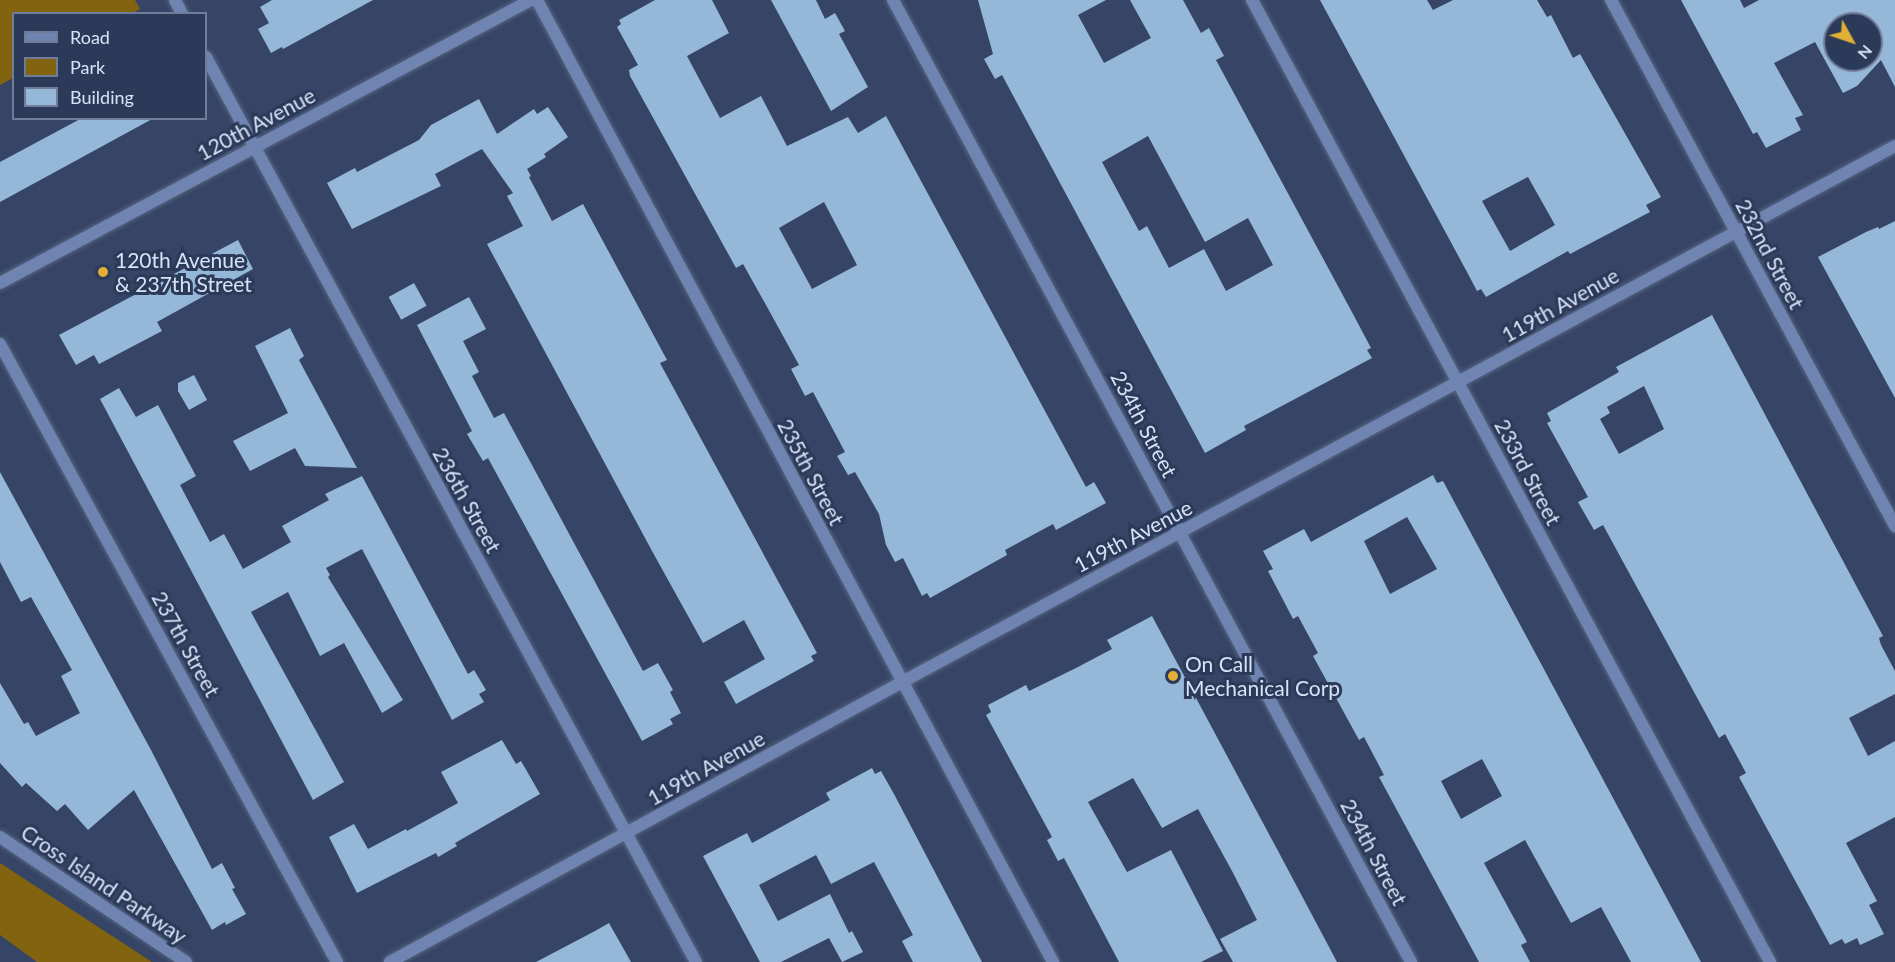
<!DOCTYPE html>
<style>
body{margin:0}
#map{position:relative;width:1895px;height:962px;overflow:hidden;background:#364465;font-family:Lato,sans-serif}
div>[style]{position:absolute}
.green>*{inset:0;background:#82630f}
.building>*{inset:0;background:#95b8d8;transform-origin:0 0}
.roads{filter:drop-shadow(0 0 2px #566482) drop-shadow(0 0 2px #566482)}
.minor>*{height:12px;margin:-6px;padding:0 6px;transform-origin:6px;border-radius:6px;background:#6f84b1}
.tertiary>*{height:12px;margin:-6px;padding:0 6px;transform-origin:6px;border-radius:6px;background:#6f84b1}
.dots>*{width:16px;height:16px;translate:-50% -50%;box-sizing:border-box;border:3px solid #2c3a5a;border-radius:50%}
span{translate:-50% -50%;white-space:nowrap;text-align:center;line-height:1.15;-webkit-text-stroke:6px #2c3a5a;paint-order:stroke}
.street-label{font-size:21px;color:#d8e2f6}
.poi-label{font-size:21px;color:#d8e2f6}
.left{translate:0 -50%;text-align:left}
.legend{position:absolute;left:12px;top:12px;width:195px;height:108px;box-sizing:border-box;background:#2c3a5a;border:2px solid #717d98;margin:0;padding:8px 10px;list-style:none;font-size:18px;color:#d8e2f6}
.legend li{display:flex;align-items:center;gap:12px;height:30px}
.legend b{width:30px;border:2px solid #717d98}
.north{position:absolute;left:1823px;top:12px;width:60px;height:60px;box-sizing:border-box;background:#2c3a5a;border:2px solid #717d98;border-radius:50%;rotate:130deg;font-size:16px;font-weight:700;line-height:24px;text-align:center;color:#d8e2f6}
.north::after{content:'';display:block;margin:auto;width:21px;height:27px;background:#e1af34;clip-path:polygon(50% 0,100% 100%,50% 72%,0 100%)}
</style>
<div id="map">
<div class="green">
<div style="clip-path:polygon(0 0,135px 0,140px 9px,131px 14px,14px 14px,13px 78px,0 85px)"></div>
<div style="clip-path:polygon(0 863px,129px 947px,152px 962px,37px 962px,0 935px)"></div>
</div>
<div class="building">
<div style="clip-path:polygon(272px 0,373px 0,283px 49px,282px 47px,271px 53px,258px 29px,269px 23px,260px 7px)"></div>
<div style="clip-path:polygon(evenodd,655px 0,712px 0,729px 33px,687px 56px,720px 118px,761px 96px,787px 146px,848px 117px,858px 133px,886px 116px,1086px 487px,1094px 482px,1106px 503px,1056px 530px,1053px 524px,1005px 550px,1007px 555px,930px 598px,927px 593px,922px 596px,903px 558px,895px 562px,886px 545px,879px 514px,855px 472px,848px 475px,837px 456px,845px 452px,813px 392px,805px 396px,791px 369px,799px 365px,766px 305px,743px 264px,736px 268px,630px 76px,629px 70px,638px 65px,617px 27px,621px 24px,619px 20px,655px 0,824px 202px,857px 265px,812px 289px,779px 228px,824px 202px)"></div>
<div style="clip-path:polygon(771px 0,816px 0,825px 19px,835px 13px,845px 31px,839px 34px,868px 87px,831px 111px)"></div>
<div style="clip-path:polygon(evenodd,978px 0,1106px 0,1078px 15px,1104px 63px,1151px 38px,1130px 0,1183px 0,1201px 33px,1209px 28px,1224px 56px,1216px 60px,1353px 314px,1371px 348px,1367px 350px,1372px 358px,1244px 426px,1246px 430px,1205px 453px,1002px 75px,995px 79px,984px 59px,993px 54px,978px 0,1148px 136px,1205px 242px,1248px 218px,1273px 265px,1226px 291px,1204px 249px,1169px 268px,1147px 226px,1139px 231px,1102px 162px,1148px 136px)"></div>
<div style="clip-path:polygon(evenodd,1320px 0,1427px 0,1433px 10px,1453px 0,1537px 0,1547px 17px,1551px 15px,1573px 58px,1580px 54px,1661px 197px,1646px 205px,1650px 212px,1570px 254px,1568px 251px,1486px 297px,1481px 289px,1477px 291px,1467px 272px,1320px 0,1528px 177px,1555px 225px,1510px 251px,1482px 201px,1528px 177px)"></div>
<div style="clip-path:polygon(evenodd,1681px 0,1740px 0,1744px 8px,1759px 0,1895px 0,1895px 87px,1881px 60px,1857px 86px,1843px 93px,1815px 42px,1774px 63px,1803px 115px,1795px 118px,1801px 130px,1766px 148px,1757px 132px,1753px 134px,1681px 0,1835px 24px,1871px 24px,1871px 60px,1835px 60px,1835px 24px)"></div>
<div style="clip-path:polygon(479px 99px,497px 134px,534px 109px,537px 114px,548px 107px,568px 137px,544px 154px,546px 157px,527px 169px,531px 176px,529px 177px,552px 221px,583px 204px,667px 360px,660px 363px,817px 653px,811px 656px,814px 661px,736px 704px,724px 682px,765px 659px,744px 620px,703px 643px,652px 551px,487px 244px,523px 226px,507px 196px,513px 193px,482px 149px,435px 174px,441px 186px,352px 229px,327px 183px,355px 168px,357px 172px,419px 140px,431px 125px)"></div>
<div style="clip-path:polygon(82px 118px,154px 118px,0 202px,0 162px)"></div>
<div style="clip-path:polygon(1895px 221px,1895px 398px,1818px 257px,1866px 232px,1878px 227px,1879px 229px)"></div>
<div style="clip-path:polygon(238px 240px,253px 269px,157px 322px,162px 331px,99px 364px,94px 355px,76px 365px,59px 335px)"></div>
<div style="left:414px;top:283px;width:26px;height:29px;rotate:61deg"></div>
<div style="clip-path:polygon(469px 297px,486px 329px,463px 341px,479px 372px,472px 376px,494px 418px,504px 413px,643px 671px,658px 663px,673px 690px,670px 692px,681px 713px,670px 719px,673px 724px,642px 741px,488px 458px,483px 461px,467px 434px,472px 431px,417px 325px)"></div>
<div style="clip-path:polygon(evenodd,1712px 315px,1883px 636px,1879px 638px,1881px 645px,1895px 671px,1895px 694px,1849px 718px,1868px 756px,1895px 741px,1895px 817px,1846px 843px,1877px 901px,1869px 905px,1884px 934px,1860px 945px,1857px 938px,1845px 944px,1842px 939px,1830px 945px,1739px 777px,1746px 773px,1725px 734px,1719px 738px,1603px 525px,1594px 530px,1578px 502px,1588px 497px,1547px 423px,1551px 421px,1547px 413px,1619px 372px,1616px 367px,1712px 315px,1644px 386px,1664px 429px,1619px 454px,1600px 419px,1610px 413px,1607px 407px,1644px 386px)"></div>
<div style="clip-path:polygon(290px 328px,304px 356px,299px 360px,357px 468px,305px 466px,295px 448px,250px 471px,233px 441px,288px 413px,255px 346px)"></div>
<div style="clip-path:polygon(194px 375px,207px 400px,189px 410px,178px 391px,178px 383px)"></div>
<div style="clip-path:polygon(119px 388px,136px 417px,158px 405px,196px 476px,180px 485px,210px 542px,224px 534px,243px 569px,291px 542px,282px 526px,329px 500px,325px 494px,362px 476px,468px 674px,474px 670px,486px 690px,479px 694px,484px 702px,452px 720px,362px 549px,326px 568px,330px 575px,328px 577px,403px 700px,382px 713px,344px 643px,320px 656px,288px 592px,251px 612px,344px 782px,313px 800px,100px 399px)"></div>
<div style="clip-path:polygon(0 472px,151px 750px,212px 869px,222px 863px,235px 888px,232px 889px,246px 914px,226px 925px,225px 922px,212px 930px,134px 790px,88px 830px,65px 804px,57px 811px,26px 783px,22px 787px,0 763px,0 683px,24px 724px,28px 722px,36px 736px,80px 713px,61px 676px,72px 670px,31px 597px,21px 602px,0 562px)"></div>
<div style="clip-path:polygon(evenodd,1433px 475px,1437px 483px,1443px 481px,1701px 962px,1631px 962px,1601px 907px,1571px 923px,1525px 840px,1484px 863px,1527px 942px,1521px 945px,1530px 962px,1479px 962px,1379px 777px,1384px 775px,1364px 737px,1359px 740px,1313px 656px,1318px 653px,1298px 616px,1293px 619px,1268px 571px,1273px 569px,1263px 551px,1304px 529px,1311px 542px,1433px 475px,1407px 517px,1437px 569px,1390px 594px,1364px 541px,1407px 517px,1433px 475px,1482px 759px,1502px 796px,1461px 819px,1441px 781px,1482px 759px)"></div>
<div style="clip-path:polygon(1152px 616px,1277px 849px,1337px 962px,1233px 962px,1220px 939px,1257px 920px,1232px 871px,1198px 809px,1162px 828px,1133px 778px,1088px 802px,1127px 872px,1171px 850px,1223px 951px,1201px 962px,1119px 962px,1064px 858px,1058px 861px,1047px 840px,1052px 837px,986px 715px,991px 712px,988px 705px,1026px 685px,1029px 691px,1076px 668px,1112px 649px,1107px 640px)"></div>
<div style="clip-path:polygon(502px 740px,516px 764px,521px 761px,540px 794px,455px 843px,457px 846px,438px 857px,436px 853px,357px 893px,329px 837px,354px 824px,368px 849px,406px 829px,407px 831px,458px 803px,441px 772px)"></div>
<div style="clip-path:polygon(872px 768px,875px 774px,881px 771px,894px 794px,982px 962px,913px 962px,902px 941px,913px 935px,874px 862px,831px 884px,816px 855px,759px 885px,778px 921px,830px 894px,849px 933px,852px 931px,863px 952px,842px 962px,829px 938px,781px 962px,760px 962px,703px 856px,747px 833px,752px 843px,830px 800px,826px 793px)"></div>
<div style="clip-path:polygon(609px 923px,631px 962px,536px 962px,595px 931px)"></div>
</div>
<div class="roads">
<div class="minor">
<div style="left:175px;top:0;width:16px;rotate:63deg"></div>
<div style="left:537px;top:0;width:1092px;rotate:61.79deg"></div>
<div style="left:893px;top:0;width:1093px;rotate:61.7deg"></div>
<div style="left:1252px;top:0;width:1093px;rotate:61.7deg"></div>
<div style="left:1611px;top:0;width:598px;rotate:61.63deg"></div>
<div style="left:206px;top:57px;width:1029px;rotate:61.57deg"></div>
<div style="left:0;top:344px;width:704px;rotate:61.4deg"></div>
<div style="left:0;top:837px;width:224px;rotate:33.9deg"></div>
<div style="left:390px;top:962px;width:613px;rotate:-28.66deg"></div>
<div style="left:928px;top:668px;width:1099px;rotate:-28.36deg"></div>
</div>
<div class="tertiary">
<div style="left:0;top:283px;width:602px;rotate:-28.06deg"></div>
</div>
</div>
<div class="dots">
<div style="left:103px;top:272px;background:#e1af34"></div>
<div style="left:1173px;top:676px;background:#e1af34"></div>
</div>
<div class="street-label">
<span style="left:256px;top:124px;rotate:-28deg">120th Avenue</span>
<span style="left:1770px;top:254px;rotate:62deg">232nd Street</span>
<span style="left:1560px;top:305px;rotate:-29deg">119th Avenue</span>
<span style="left:1144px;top:424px;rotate:62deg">234th Street</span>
<span style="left:811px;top:472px;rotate:62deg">235th Street</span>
<span style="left:1528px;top:472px;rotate:62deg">233rd Street</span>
<span style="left:467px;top:500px;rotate:61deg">236th Street</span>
<span style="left:1133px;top:536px;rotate:-28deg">119th Avenue</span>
<span style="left:186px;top:644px;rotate:61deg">237th Street</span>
<span style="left:706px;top:768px;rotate:-29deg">119th Avenue</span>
<span style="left:1374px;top:852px;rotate:62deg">234th Street</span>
<span style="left:104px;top:884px;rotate:34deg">Cross Island Parkway</span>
</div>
<div class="poi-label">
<span class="left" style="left:115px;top:272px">120th Avenue<br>&amp; 237th Street</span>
<span class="left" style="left:1185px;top:676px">On Call<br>Mechanical Corp</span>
</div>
<ul class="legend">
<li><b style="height:8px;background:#6f84b1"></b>Road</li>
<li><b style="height:16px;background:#82630f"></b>Park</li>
<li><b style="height:16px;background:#95b8d8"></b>Building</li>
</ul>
<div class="north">N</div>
</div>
